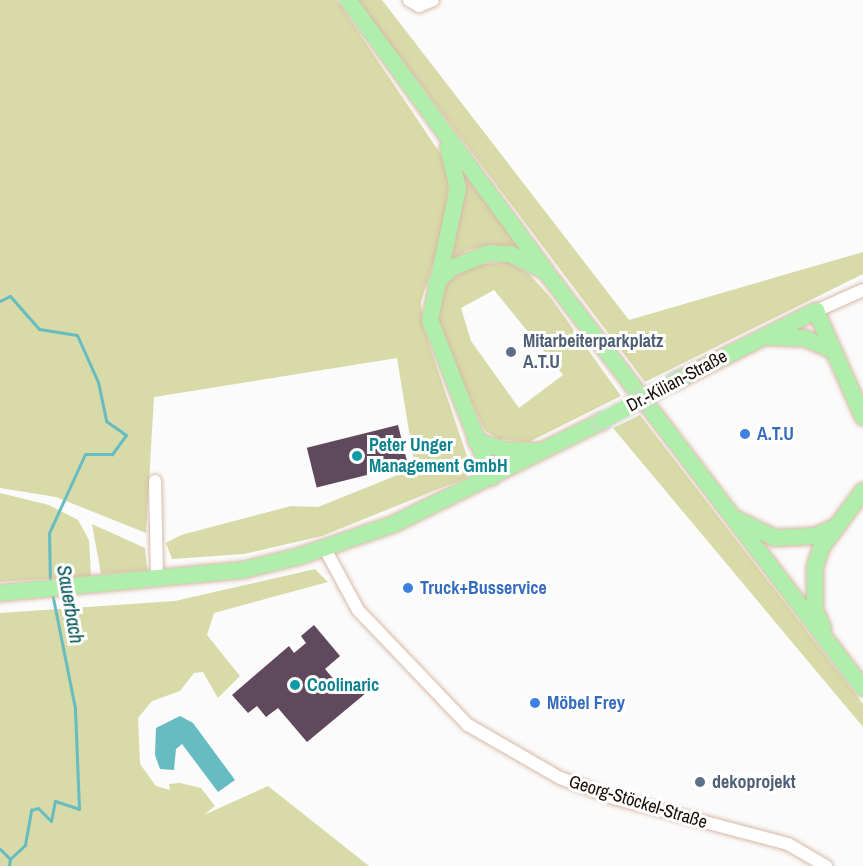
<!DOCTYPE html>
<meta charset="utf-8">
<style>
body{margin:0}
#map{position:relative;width:863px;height:866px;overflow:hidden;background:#fbfbfb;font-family:"Archivo Narrow",sans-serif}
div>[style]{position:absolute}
.green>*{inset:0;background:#d8daa8}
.water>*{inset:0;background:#66bcc1}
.stream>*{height:3px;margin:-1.5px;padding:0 1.5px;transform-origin:1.5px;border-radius:1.5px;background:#66bcc1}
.building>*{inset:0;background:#60495c;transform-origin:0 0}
.roads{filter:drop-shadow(0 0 2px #d7b9a7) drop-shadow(0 0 2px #d7b9a7)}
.minor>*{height:12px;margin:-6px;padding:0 6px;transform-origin:6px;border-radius:6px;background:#fff}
.major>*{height:16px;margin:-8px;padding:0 8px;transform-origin:8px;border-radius:8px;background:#b0eeab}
.bridges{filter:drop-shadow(0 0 2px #d6d4d3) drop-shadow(0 0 2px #d6d4d3)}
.major-bridge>*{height:16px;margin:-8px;padding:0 8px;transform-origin:8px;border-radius:8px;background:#b0eeab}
.dots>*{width:16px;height:16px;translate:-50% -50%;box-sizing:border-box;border:3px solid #fff;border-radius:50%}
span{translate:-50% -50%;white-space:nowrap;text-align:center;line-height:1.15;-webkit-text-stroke:6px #fff;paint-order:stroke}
.service-label{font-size:18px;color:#4e5e75;font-weight:700}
.left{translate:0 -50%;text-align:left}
.street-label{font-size:18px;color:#190f09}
.shop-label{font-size:18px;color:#366cbe;font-weight:700}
.culture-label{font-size:18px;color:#0d838f;font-weight:700}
.water-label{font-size:20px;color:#005155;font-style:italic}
</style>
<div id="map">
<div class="green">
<div style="clip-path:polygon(0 0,337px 0,450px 168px,445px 226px,421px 302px,423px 326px,470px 465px,466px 478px,322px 536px,244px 554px,172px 559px,166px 543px,181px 535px,291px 506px,318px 507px,415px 468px,397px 358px,154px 397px,146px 533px,56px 497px,0 488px)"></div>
<div style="clip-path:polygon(357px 0,382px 0,629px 320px,863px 252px,863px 274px,645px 382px)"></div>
<div style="clip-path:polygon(463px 170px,525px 254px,492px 244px,468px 250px,446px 263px,458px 229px)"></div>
<div style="clip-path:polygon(evenodd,508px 262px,529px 274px,551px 298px,621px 396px,529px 442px,499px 439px,485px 431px,439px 331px,436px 305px,445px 284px,472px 265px,508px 262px,494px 290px,563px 375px,519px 408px,471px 341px,461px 308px,494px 290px)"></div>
<div style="clip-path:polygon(640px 415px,863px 704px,863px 727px,613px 428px)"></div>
<div style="clip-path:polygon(0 493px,49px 505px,78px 520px,89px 540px,91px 576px,0 582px)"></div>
<div style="clip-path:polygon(92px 524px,145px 548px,147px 570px,101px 574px)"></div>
<div style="clip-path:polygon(315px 569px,328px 582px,214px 613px,207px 635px,240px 676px,218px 698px,203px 672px,194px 673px,180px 691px,152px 701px,138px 718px,140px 764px,156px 786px,170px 790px,169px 784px,180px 783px,201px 788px,215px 806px,204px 815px,268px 786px,369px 866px,0 866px,0 613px,175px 601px)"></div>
</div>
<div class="water">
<div style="clip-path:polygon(180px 716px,193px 723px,235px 780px,218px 792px,182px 744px,176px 749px,174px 770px,160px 769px,155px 755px,156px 728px)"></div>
</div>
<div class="stream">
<div style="left:0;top:301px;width:11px;rotate:-27deg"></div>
<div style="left:10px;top:296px;width:44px;rotate:48.7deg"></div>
<div style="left:39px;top:329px;width:38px;rotate:9deg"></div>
<div style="left:77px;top:335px;width:51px;rotate:65.9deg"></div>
<div style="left:98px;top:382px;width:40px;rotate:78deg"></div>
<div style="left:106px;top:421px;width:24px;rotate:35deg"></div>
<div style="left:126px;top:435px;width:24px;rotate:126deg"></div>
<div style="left:112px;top:454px;width:27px;rotate:180deg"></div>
<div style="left:85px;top:454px;width:87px;rotate:114.5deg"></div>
<div style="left:49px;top:533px;width:50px;rotate:88.9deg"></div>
<div style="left:0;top:849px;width:14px;rotate:45deg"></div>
<div style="left:10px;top:859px;width:21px;rotate:-43deg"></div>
<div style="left:25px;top:845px;width:36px;rotate:-80deg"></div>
<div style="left:31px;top:810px;width:7px;rotate:-16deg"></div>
<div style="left:38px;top:808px;width:18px;rotate:45deg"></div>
<div style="left:51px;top:821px;width:20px;rotate:-79deg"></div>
<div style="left:55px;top:801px;width:25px;rotate:18deg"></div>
<div style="left:79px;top:809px;width:101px;rotate:-92.3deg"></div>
<div style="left:75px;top:708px;width:117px;rotate:-101.3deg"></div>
<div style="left:9px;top:866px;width:7px;rotate:-82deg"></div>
</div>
<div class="building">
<div style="left:398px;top:425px;width:41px;height:94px;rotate:76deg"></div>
<div style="clip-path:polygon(314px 625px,340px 656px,325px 669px,342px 689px,354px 679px,366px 693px,307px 742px,278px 708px,266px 717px,257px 706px,248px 713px,232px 695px,289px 646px,294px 653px,306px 643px,301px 636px)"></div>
</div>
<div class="roads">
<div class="minor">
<div style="left:409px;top:0;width:12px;rotate:31deg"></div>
<div style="left:419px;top:6px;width:15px;rotate:-23deg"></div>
<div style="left:816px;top:311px;width:51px;rotate:-24.1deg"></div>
<div style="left:155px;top:481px;width:99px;rotate:88.8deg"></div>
<div style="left:325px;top:549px;width:69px;rotate:61.6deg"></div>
<div style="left:358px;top:610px;width:159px;rotate:46.3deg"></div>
<div style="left:468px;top:725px;width:106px;rotate:29.9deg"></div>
<div style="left:560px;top:778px;width:58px;rotate:20.3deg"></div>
<div style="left:614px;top:798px;width:180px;rotate:14.8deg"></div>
<div style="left:788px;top:844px;width:44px;rotate:30.1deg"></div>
</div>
<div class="major">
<div style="left:348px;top:0;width:336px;rotate:53.9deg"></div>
<div style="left:546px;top:272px;width:523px;rotate:52.69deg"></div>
<div style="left:448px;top:148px;width:41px;rotate:76deg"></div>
<div style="left:458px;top:188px;width:135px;rotate:102deg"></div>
<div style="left:430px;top:320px;width:169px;rotate:68.5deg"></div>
<div style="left:436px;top:283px;width:21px;rotate:-45deg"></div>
<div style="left:451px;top:268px;width:41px;rotate:-21.5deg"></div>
<div style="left:489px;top:253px;width:21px;rotate:3deg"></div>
<div style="left:510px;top:254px;width:34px;rotate:26deg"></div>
<div style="left:770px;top:337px;width:34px;rotate:2deg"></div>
<div style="left:804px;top:338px;width:30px;rotate:23deg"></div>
<div style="left:676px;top:381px;width:157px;rotate:-26.6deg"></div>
<div style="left:816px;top:311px;width:116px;rotate:66.1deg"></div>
<div style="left:476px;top:441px;width:31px;rotate:17deg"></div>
<div style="left:506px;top:450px;width:33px;rotate:2deg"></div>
<div style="left:738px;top:520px;width:41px;rotate:25.9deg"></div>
<div style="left:775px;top:538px;width:40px;rotate:-2.9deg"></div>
<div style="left:815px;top:536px;width:24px;rotate:-24deg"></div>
<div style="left:0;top:593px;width:244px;rotate:-5.4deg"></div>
<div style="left:243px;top:570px;width:59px;rotate:-13.8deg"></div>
<div style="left:300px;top:556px;width:99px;rotate:-18.8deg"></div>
<div style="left:394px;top:524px;width:232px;rotate:-26.3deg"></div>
<div style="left:823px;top:628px;width:20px;rotate:-114deg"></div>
<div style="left:815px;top:610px;width:43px;rotate:-90deg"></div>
<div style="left:815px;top:567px;width:20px;rotate:-72deg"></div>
<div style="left:821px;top:548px;width:71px;rotate:-53.6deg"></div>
</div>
</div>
<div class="bridges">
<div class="major-bridge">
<div style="left:602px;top:421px;width:84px;rotate:-28.4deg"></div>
</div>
</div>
<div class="dots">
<div style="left:511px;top:352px;background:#5c6f8a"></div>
<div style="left:745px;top:434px;background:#3f7fe0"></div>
<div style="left:357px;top:456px;background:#0f9aa8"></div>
<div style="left:408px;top:588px;background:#3f7fe0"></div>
<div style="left:295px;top:685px;background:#0f9aa8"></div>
<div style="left:535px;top:703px;background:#3f7fe0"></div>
<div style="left:700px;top:782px;background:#5c6f8a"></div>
</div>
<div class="service-label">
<span class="left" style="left:523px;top:352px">Mitarbeiterparkplatz<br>A.T.U</span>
<span class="left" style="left:712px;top:782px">dekoprojekt</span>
</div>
<div class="street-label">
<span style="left:677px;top:381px;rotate:-28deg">Dr.-Kilian-Straße</span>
<span style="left:638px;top:802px;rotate:17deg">Georg-Stöckel-Straße</span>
</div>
<div class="shop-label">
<span class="left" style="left:757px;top:434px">A.T.U</span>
<span class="left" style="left:420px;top:588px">Truck+Busservice</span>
<span class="left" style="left:547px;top:703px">Möbel Frey</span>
</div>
<div class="culture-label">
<span class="left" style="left:369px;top:456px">Peter Unger<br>Management GmbH</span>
<span class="left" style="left:307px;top:685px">Coolinaric</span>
</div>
<div class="water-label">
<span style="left:71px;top:604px;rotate:80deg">Sauerbach</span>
</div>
</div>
